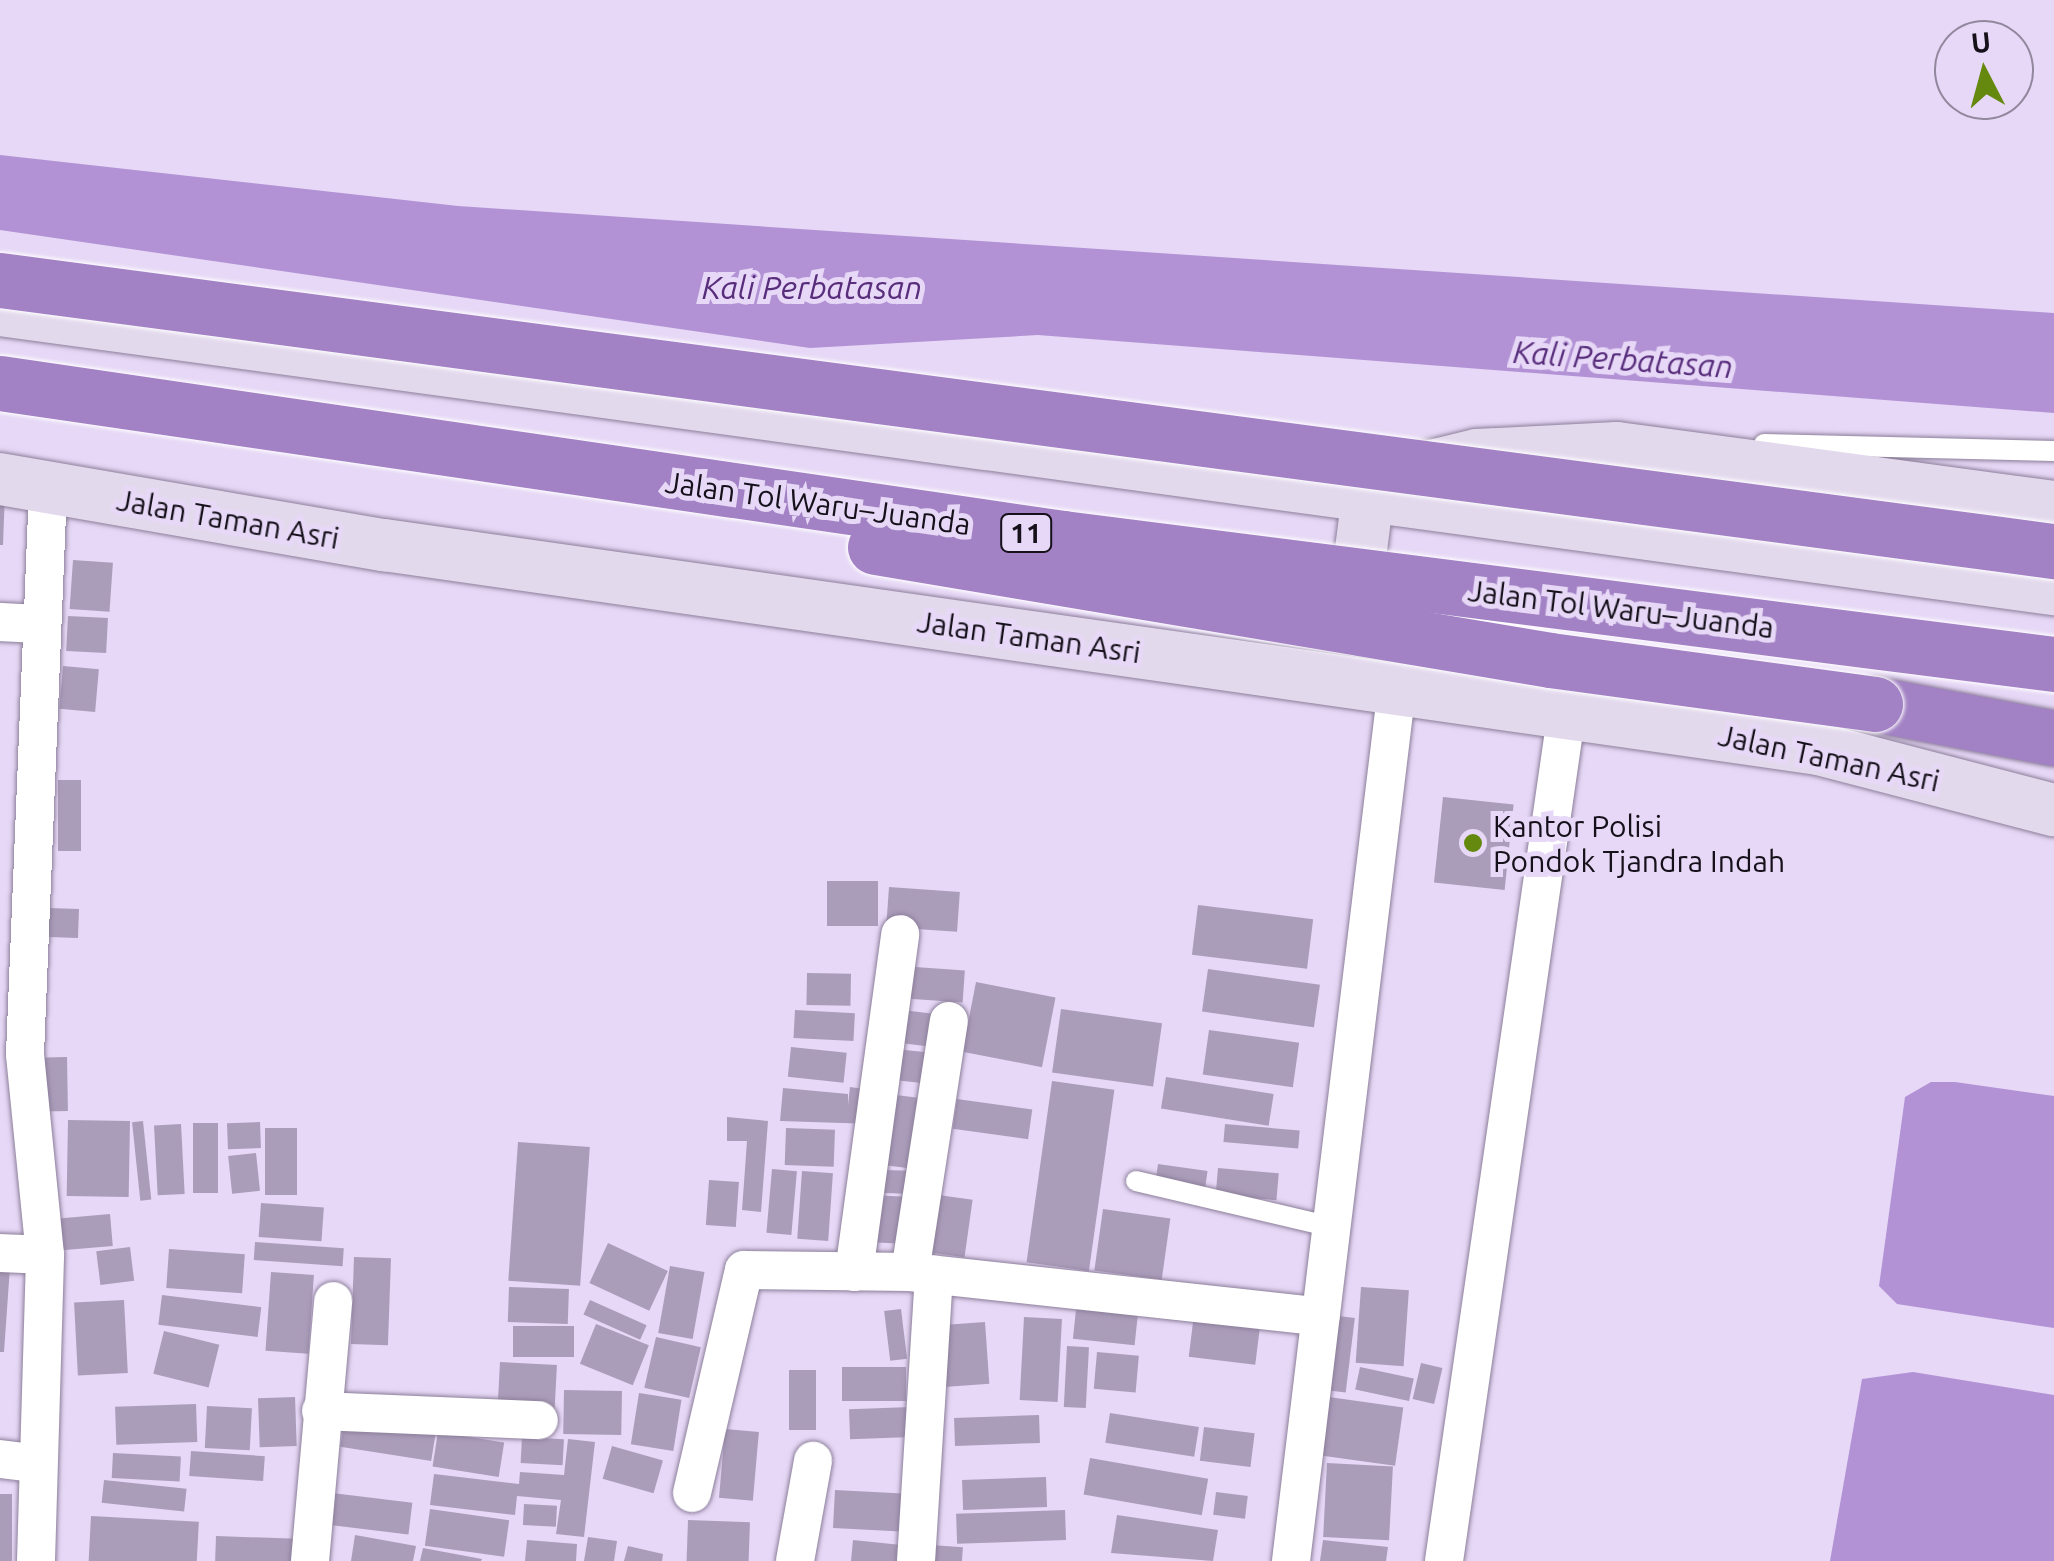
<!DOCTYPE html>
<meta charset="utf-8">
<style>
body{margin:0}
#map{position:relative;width:2054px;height:1561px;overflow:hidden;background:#e6d8f6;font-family:Ubuntu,sans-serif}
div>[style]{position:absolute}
.water>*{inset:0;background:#b292d4}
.building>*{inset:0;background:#aa9dba;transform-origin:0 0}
.roads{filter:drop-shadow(0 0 2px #8c7f9a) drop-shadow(0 0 2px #8c7f9a)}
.lane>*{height:20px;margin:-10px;padding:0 10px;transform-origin:10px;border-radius:10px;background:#fff}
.street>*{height:38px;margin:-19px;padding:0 19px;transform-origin:19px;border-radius:19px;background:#fff}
.secondary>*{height:52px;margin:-26px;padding:0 26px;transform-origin:26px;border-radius:26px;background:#e3d9ed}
.highway>*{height:55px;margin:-27.5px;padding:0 27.5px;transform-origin:27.5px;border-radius:27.5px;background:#a281c4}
.bridges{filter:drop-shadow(0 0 2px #fff) drop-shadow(0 0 2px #fff)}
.highway-bridge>*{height:55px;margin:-27.5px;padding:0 27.5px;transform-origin:27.5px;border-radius:27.5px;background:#a281c4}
.dots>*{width:28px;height:28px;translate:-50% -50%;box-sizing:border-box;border:5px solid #e6d8f6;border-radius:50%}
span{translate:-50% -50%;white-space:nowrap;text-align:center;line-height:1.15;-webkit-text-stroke:10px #e6d8f6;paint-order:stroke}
.shield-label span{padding:2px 8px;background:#e6d8f6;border:2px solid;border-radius:8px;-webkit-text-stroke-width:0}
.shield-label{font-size:28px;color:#15101a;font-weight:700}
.street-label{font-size:30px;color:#15101a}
.poi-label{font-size:30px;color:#15101a}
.left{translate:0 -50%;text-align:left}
.water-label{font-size:32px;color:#582d7c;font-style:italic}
.north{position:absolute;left:1934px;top:20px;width:100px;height:100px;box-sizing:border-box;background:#e6d8f6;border:2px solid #92889e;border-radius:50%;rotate:354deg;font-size:28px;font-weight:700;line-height:40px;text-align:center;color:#15101a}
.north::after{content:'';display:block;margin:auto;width:35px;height:45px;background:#65890e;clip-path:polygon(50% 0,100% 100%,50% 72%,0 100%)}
</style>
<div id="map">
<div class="water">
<div style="clip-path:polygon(0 155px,458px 206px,2054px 313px,2054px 413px,1038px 335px,810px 348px,0 230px)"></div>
<div style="clip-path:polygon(1955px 1082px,2054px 1096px,2054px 1328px,1897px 1304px,1879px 1286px,1905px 1097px,1931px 1082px)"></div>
<div style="clip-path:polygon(1913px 1372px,2054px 1395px,2054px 1561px,1830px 1561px,1862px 1379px)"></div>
</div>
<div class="building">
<div style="clip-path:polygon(0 491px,5px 491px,3px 545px,0 545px)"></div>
<div style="left:73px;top:560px;width:40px;height:49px;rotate:4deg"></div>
<div style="left:68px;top:616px;width:40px;height:35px;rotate:3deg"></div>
<div style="left:63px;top:666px;width:36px;height:43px;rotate:5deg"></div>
<div style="left:58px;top:780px;width:23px;height:71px"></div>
<div style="left:1443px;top:797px;width:71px;height:86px;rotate:6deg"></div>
<div style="left:827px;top:881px;width:51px;height:45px"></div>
<div style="left:889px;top:887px;width:71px;height:40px;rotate:4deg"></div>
<div style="left:1198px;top:905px;width:116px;height:50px;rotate:7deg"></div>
<div style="left:49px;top:908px;width:30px;height:29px;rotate:2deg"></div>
<div style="left:901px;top:966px;width:64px;height:32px;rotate:4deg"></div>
<div style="left:1208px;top:969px;width:113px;height:43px;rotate:8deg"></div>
<div style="left:807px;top:973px;width:44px;height:32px;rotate:1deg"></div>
<div style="left:976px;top:982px;width:81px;height:71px;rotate:11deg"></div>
<div style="left:894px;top:1009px;width:52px;height:33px;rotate:7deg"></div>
<div style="left:1061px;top:1009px;width:102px;height:64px;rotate:8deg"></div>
<div style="left:795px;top:1010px;width:60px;height:28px;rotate:3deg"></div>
<div style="left:1209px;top:1030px;width:91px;height:45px;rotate:8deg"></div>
<div style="left:791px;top:1047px;width:56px;height:30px;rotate:6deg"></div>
<div style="left:895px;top:1049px;width:46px;height:31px;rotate:6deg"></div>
<div style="left:67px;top:1057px;width:54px;height:22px;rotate:89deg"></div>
<div style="left:1166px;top:1077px;width:109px;height:32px;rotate:9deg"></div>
<div style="left:1052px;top:1081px;width:63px;height:183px;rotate:8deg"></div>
<div style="clip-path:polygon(850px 1087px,878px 1091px,873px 1124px,780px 1121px,783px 1088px,848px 1094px,848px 1105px)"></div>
<div style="left:896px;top:1095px;width:26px;height:71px;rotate:7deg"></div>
<div style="left:957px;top:1099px;width:76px;height:30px;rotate:8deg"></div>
<div style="clip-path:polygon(727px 1117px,768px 1121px,761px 1212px,742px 1210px,747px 1141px,727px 1141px)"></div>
<div style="left:68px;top:1120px;width:62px;height:76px;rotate:1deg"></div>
<div style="left:143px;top:1121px;width:79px;height:11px;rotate:84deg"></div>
<div style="left:260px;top:1122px;width:26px;height:33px;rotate:88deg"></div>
<div style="left:193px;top:1123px;width:25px;height:70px"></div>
<div style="left:181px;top:1124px;width:70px;height:27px;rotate:87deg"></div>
<div style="left:1225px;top:1124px;width:75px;height:18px;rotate:5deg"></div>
<div style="left:297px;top:1128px;width:67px;height:32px;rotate:90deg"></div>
<div style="left:786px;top:1128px;width:49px;height:37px;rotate:2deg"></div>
<div style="left:518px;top:1142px;width:72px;height:139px;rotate:4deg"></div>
<div style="left:256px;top:1153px;width:38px;height:28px;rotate:84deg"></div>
<div style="left:1158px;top:1164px;width:50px;height:18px;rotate:8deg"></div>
<div style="left:1218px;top:1168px;width:61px;height:27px;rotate:5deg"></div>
<div style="left:772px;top:1169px;width:25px;height:64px;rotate:5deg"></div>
<div style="left:885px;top:1170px;width:32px;height:23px;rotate:2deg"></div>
<div style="left:802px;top:1171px;width:31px;height:68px;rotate:4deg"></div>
<div style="left:709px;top:1180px;width:30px;height:45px;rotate:4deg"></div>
<div style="left:931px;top:1194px;width:42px;height:58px;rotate:8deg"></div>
<div style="left:870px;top:1195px;width:40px;height:47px;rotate:3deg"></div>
<div style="left:261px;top:1203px;width:63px;height:34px;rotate:4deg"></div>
<div style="left:1103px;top:1209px;width:68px;height:62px;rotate:8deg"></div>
<div style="left:110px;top:1214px;width:32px;height:54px;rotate:85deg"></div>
<div style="left:255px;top:1242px;width:89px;height:18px;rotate:4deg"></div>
<div style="left:608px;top:1243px;width:66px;height:44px;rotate:25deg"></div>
<div style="left:130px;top:1247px;width:34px;height:34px;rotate:83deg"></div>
<div style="left:169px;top:1249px;width:76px;height:39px;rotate:4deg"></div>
<div style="left:354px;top:1257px;width:37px;height:87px;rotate:2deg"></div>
<div style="clip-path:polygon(0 1266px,10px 1267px,4px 1352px,0 1352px)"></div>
<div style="left:670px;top:1266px;width:35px;height:68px;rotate:10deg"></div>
<div style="left:271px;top:1272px;width:43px;height:79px;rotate:4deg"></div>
<div style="left:509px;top:1287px;width:60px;height:35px;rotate:2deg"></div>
<div style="left:1361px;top:1287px;width:48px;height:76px;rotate:4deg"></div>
<div style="left:162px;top:1295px;width:100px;height:30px;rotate:7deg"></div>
<div style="left:124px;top:1300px;width:73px;height:50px;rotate:87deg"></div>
<div style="left:590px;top:1300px;width:62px;height:16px;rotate:24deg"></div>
<div style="left:1077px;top:1300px;width:62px;height:39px;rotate:6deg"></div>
<div style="left:901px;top:1309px;width:50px;height:17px;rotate:83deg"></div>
<div style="left:1194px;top:1314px;width:67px;height:43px;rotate:7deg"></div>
<div style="left:1330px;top:1315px;width:25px;height:75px;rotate:7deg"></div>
<div style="left:1024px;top:1317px;width:38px;height:83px;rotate:3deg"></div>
<div style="left:985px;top:1322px;width:62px;height:52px;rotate:86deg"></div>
<div style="left:596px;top:1324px;width:57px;height:43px;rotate:22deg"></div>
<div style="left:513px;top:1326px;width:61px;height:31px"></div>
<div style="left:164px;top:1331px;width:57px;height:44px;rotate:14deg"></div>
<div style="left:656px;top:1337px;width:46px;height:52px;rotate:13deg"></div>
<div style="left:1067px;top:1346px;width:22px;height:61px;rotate:3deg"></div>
<div style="left:1097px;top:1352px;width:42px;height:37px;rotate:5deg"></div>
<div style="left:500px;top:1362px;width:57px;height:45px;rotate:3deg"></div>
<div style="left:1421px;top:1363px;width:22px;height:37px;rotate:13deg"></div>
<div style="left:842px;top:1367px;width:64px;height:34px"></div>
<div style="left:1360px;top:1367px;width:55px;height:23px;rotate:12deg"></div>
<div style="left:789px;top:1370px;width:27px;height:60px"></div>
<div style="left:564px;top:1390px;width:58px;height:44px;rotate:1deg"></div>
<div style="left:639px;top:1393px;width:43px;height:52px;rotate:9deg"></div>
<div style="left:295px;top:1397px;width:49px;height:37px;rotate:88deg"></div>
<div style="left:1329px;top:1397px;width:75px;height:59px;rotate:8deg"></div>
<div style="left:196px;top:1404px;width:38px;height:81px;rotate:88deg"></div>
<div style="left:207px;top:1406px;width:45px;height:42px;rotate:3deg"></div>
<div style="left:911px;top:1407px;width:30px;height:62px;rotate:88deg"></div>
<div style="left:1110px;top:1413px;width:90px;height:30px;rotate:9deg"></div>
<div style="left:1039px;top:1415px;width:28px;height:85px;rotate:88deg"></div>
<div style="left:345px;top:1417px;width:92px;height:30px;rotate:9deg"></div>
<div style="left:1204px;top:1427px;width:51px;height:34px;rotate:7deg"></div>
<div style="left:725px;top:1429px;width:34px;height:69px;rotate:5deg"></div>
<div style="left:438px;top:1432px;width:67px;height:35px;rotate:9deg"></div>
<div style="left:522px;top:1437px;width:42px;height:26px;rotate:3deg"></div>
<div style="clip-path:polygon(568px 1439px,595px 1442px,584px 1537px,556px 1534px,561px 1500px,517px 1496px,515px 1515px,430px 1505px,434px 1474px,519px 1484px,520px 1472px,564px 1475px)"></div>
<div style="left:612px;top:1446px;width:53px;height:34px;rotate:16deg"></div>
<div style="left:191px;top:1451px;width:74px;height:25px;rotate:4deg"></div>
<div style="left:113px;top:1453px;width:68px;height:25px;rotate:3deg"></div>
<div style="left:1090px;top:1458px;width:120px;height:37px;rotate:10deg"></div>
<div style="left:1327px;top:1463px;width:66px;height:74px;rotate:3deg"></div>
<div style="left:1046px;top:1477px;width:30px;height:84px;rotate:88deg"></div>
<div style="left:104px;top:1480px;width:83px;height:23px;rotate:6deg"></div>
<div style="left:835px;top:1490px;width:68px;height:38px;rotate:3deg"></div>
<div style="left:324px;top:1492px;width:89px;height:32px;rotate:7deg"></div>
<div style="left:1216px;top:1492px;width:32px;height:23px;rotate:7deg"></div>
<div style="left:0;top:1494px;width:12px;height:67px"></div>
<div style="left:524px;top:1504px;width:33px;height:21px;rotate:3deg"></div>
<div style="left:430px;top:1509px;width:80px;height:37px;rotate:8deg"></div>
<div style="left:1065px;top:1510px;width:30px;height:109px;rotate:88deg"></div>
<div style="clip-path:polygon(1117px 1515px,1218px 1530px,1213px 1561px,1111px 1553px)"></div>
<div style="left:91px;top:1516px;width:108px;height:45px;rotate:3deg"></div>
<div style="left:688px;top:1520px;width:62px;height:41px;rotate:2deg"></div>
<div style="clip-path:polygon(355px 1535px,416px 1546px,413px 1561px,351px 1561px)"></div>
<div style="left:216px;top:1536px;width:82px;height:25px;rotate:2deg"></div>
<div style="clip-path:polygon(588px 1537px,617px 1541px,614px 1561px,584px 1561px)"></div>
<div style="clip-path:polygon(527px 1540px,577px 1544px,576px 1561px,525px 1561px)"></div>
<div style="clip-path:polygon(853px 1540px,911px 1546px,909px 1561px,851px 1561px)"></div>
<div style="clip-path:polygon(1323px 1540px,1388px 1547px,1386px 1561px,1320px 1561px)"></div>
<div style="left:931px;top:1545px;width:32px;height:16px;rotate:4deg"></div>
<div style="clip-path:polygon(628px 1546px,663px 1554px,662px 1561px,624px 1561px)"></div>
<div style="clip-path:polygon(423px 1548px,482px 1559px,481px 1561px,420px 1561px)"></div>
</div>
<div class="roads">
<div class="lane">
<div style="left:1764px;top:444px;width:290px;rotate:1.4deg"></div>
<div style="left:1136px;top:1181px;width:201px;rotate:13.2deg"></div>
</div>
<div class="street">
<div style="left:0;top:622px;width:35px;rotate:3deg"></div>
<div style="left:0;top:1253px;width:45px;rotate:2.5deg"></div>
<div style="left:854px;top:1272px;width:341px;rotate:-82.2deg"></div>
<div style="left:910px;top:1272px;width:254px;rotate:-81.2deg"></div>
<div style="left:321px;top:1411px;width:218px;rotate:2.4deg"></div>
<div style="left:0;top:1459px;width:35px;rotate:7deg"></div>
<div style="left:692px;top:1493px;width:229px;rotate:-76.9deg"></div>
<div style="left:744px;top:1270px;width:166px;rotate:0.7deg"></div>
<div style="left:910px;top:1272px;width:413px;rotate:6.2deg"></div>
<div style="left:36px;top:1561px;width:306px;rotate:-88.3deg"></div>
<div style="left:45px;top:1255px;width:202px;rotate:-95.7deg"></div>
<div style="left:25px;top:1054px;width:566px;rotate:-87.67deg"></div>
<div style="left:310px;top:1561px;width:261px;rotate:-84.9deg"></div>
<div style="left:795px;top:1561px;width:102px;rotate:-79.8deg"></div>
<div style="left:916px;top:1561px;width:287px;rotate:-86.4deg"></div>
<div style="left:1291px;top:1561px;width:880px;rotate:-83.08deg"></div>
<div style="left:1444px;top:1561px;width:859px;rotate:-81.77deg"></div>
</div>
<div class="secondary">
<div style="left:0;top:310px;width:2073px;rotate:7.74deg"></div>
<div style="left:0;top:479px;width:390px;rotate:9.8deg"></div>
<div style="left:384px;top:545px;width:1449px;rotate:8.09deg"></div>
<div style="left:1819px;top:749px;width:243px;rotate:14.6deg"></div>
<div style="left:1352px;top:620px;width:126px;rotate:-82.7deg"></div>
<div style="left:1368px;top:495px;width:34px;rotate:-37deg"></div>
<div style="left:1395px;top:475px;width:84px;rotate:-13.7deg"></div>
<div style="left:1477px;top:455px;width:140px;rotate:-2.9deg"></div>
<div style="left:1617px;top:448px;width:441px;rotate:7.7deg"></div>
</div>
<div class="highway">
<div style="left:1875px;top:704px;width:182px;rotate:10.8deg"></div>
</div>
</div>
<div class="bridges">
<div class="highway-bridge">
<div style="left:0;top:280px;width:2072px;rotate:7.52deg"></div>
<div style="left:0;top:383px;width:1074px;rotate:8.3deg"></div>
<div style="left:1063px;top:538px;width:999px;rotate:7.25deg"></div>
<div style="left:875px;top:547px;width:684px;rotate:9.5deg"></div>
<div style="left:1550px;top:660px;width:328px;rotate:7.7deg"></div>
</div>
</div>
<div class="dots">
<div style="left:1473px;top:843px;background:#65890e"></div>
</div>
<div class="shield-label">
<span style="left:1026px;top:533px">11</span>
</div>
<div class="street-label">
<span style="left:818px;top:503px;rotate:8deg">Jalan Tol Waru–Juanda</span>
<span style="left:228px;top:519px;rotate:10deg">Jalan Taman Asri</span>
<span style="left:1621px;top:609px;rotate:7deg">Jalan Tol Waru–Juanda</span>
<span style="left:1029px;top:637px;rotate:8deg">Jalan Taman Asri</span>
<span style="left:1829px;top:758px;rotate:12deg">Jalan Taman Asri</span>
</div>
<div class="poi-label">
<span class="left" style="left:1493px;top:843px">Kantor Polisi<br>Pondok Tjandra Indah</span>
</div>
<div class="water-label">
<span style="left:812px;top:287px">Kali Perbatasan</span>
<span style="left:1623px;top:359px;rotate:4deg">Kali Perbatasan</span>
</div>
<div class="north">U</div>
</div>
